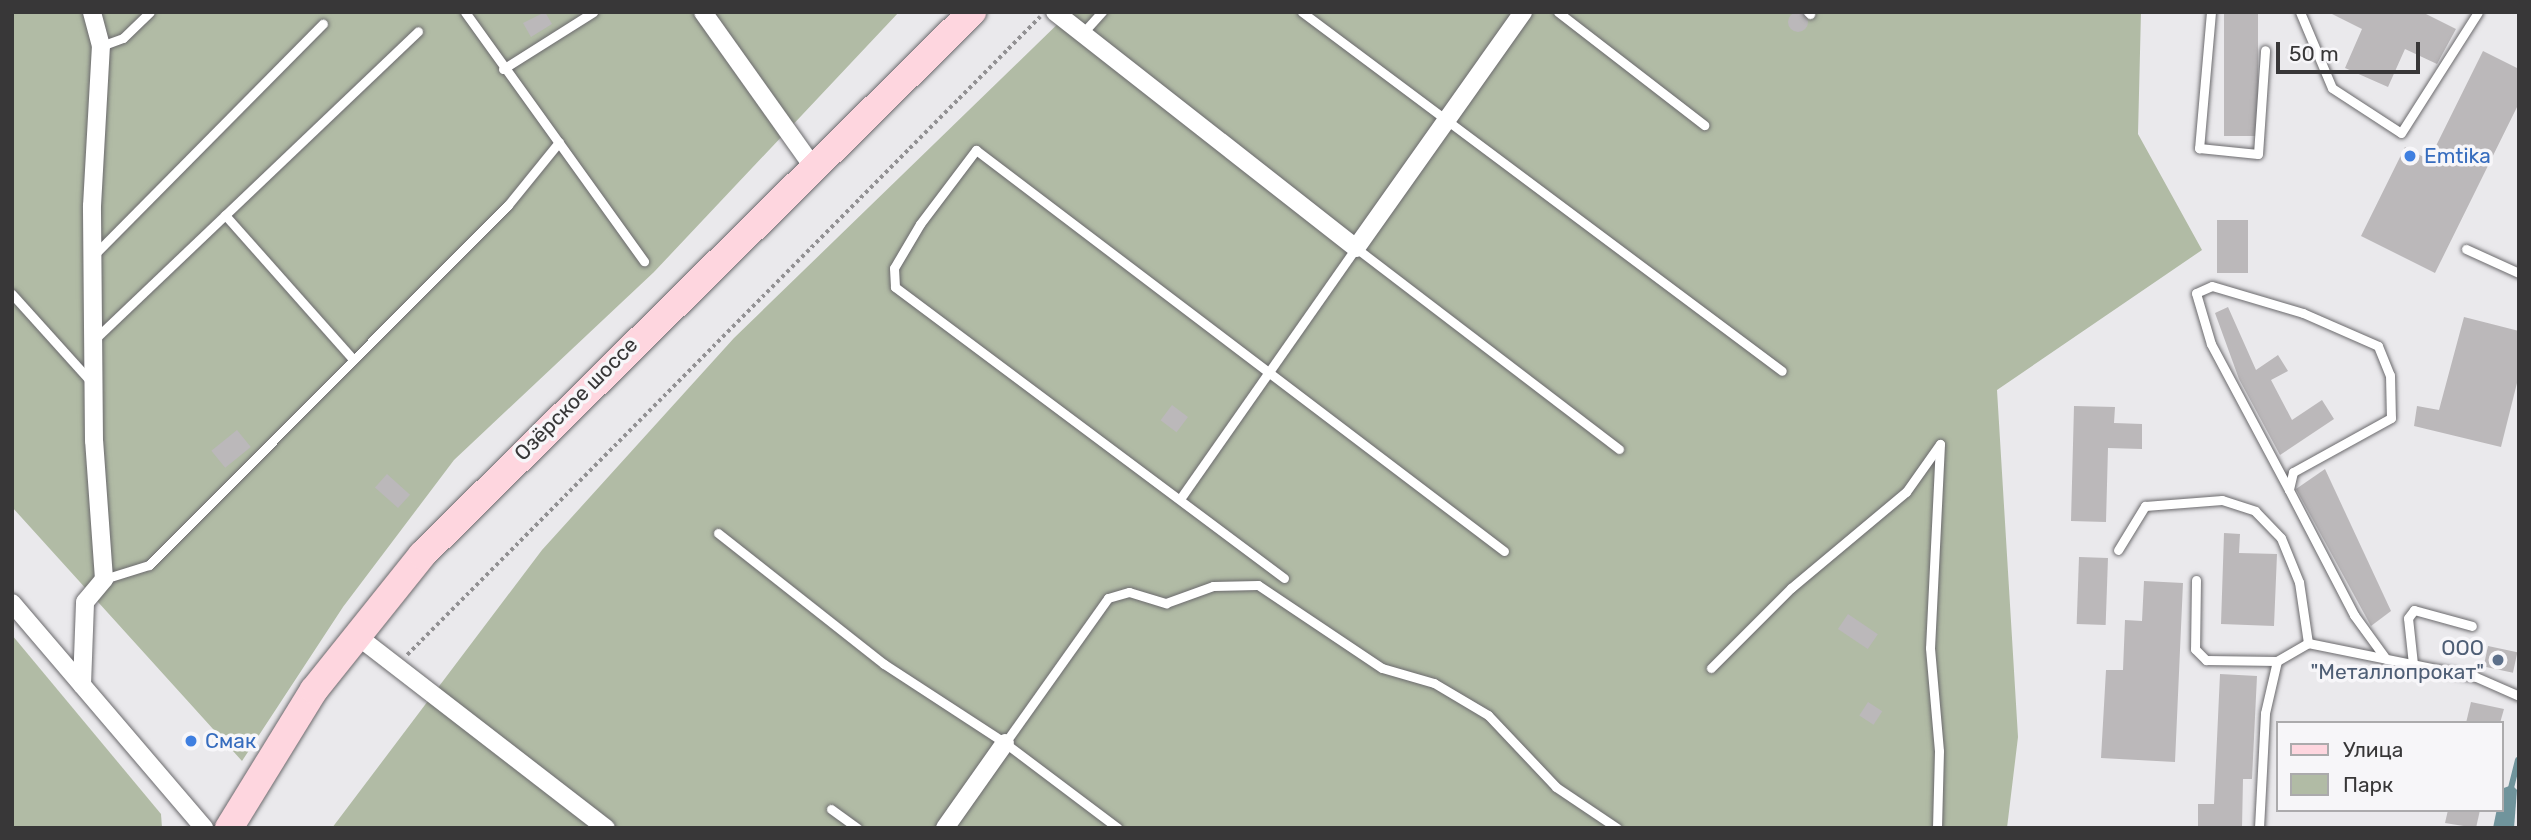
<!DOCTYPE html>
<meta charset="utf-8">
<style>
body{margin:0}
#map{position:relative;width:2531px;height:840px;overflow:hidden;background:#eae9ec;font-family:Rubik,sans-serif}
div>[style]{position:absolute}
.green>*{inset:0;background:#b1bba5}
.water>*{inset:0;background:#70949c}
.stream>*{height:6px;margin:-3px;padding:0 3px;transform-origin:3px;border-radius:3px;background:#70949c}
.building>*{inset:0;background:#bbb8ba;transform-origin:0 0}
.round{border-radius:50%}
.path>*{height:3.5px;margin-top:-1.75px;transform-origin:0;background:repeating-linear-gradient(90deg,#929193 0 3.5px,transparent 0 7px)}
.roads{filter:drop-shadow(0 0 2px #6b6a6d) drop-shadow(0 0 2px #6b6a6d)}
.service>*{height:9px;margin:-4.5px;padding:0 4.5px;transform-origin:4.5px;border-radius:4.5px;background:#fff}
.minor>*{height:18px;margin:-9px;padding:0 9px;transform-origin:9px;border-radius:9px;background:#fff}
.primary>*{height:28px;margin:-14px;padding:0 14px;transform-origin:14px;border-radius:14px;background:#fed6df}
.dots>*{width:19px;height:19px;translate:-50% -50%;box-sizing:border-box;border:4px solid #f7f6f9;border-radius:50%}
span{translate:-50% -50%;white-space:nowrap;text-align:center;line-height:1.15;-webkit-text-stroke:7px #f7f6f9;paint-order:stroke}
.shop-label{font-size:21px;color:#366cbe}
.left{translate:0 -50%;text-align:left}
.street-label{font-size:21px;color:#383738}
.service-label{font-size:21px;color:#4e5e75}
.right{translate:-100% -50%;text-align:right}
.frame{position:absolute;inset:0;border:14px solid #383738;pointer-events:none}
.legend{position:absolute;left:2276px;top:721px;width:228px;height:91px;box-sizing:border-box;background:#f7f6f9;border:2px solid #abaaac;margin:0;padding:9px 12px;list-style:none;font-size:21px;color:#383738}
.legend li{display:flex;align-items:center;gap:14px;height:35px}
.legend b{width:35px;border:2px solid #abaaac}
.scale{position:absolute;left:2276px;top:42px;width:144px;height:32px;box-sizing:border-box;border:4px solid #383738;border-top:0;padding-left:9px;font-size:21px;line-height:24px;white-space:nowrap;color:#383738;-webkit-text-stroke:5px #f7f6f9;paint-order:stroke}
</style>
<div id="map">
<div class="green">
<div style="clip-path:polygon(12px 12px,899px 12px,654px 272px,454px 460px,343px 607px,242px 761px,12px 507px)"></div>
<div style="clip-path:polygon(1070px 12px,2141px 12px,2138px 134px,2202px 250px,1997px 390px,2018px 737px,2007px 828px,332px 828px,542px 550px,734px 338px)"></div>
<div style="clip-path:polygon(12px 635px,161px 814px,162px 828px,12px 828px)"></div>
</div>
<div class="water">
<div style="clip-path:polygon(2512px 785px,2517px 790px,2514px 828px,2493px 828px,2501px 789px)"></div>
</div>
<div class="stream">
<div style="left:2510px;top:792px;width:33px;rotate:-76deg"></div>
</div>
<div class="building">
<div style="clip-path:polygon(545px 12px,552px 24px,531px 37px,523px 23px)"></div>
<div style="left:2224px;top:12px;width:34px;height:124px"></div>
<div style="clip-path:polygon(2328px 12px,2422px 12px,2456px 29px,2437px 64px,2405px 49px,2388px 87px,2345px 68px,2362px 29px)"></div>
<div class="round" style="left:1788px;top:12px;width:20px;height:20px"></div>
<div style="clip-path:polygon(2483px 51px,2519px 69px,2519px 103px,2435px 273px,2361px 236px,2405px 147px,2429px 160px)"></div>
<div style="left:2217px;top:220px;width:31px;height:53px"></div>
<div style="clip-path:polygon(2228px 307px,2256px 370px,2278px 355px,2288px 371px,2271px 380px,2292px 420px,2322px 400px,2334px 419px,2280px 455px,2239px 379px,2215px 313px)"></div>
<div style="clip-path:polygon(2464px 317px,2519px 331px,2519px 375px,2501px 447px,2414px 426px,2417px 406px,2439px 410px)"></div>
<div style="left:1172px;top:405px;width:20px;height:19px;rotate:37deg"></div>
<div style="clip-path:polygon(2074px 406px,2115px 407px,2114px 423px,2142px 424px,2142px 449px,2108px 448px,2106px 522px,2071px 521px)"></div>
<div style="left:237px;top:430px;width:22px;height:33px;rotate:51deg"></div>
<div style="clip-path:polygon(2325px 469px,2391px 611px,2371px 626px,2296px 489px)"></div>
<div style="left:387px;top:474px;width:31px;height:18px;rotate:42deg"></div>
<div style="clip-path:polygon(2224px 533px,2240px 534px,2239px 553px,2277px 554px,2274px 626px,2221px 624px)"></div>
<div style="left:2079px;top:557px;width:29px;height:67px;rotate:2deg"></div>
<div style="clip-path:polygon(2144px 581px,2183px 583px,2175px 762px,2101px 758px,2106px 670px,2123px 670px,2125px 620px,2142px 621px)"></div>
<div style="left:1848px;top:614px;width:36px;height:18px;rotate:34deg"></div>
<div style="left:2488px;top:646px;width:30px;height:21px;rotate:12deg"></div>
<div style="clip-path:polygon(2220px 674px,2257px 676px,2252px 779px,2243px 779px,2242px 828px,2198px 828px,2198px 804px,2214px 804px)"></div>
<div style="left:1868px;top:702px;width:17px;height:16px;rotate:33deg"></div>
<div style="clip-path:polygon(2471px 702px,2504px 709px,2500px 723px,2466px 723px)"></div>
<div style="clip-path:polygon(2448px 810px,2480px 810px,2476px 828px,2445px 823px)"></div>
</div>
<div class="path">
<div style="left:407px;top:655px;width:899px;rotate:-45.23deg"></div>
</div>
<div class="roads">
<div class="service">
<div style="left:465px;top:12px;width:307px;rotate:54.3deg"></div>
<div style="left:1302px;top:12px;width:599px;rotate:36.79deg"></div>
<div style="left:1558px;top:12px;width:185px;rotate:37.7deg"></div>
<div style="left:1808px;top:12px;width:3px;rotate:45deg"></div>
<div style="left:2211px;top:12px;width:137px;rotate:95deg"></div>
<div style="left:2199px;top:148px;width:59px;rotate:5.8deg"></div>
<div style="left:2258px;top:154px;width:104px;rotate:-86.1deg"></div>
<div style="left:2300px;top:12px;width:82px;rotate:67.2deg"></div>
<div style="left:2332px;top:88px;width:82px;rotate:33.1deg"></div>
<div style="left:2401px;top:133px;width:143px;rotate:-57.5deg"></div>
<div style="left:1082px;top:34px;width:30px;rotate:-48deg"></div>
<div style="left:101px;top:46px;width:23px;rotate:-20deg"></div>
<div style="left:123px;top:38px;width:37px;rotate:-44deg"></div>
<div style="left:503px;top:69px;width:107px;rotate:-32.3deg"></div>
<div style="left:225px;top:215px;width:191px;rotate:48.4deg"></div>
<div style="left:2466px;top:249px;width:58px;rotate:24.4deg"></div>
<div style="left:95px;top:254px;width:324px;rotate:-45.3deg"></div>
<div style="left:12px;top:294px;width:121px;rotate:48deg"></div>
<div style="left:95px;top:339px;width:446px;rotate:-43.6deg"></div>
<div style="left:2289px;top:490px;width:166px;rotate:-118.1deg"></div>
<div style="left:2211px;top:344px;width:53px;rotate:-106.4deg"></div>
<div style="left:2196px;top:293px;width:17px;rotate:-24deg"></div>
<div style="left:2212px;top:286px;width:95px;rotate:16.5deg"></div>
<div style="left:2303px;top:313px;width:82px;rotate:23.7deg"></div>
<div style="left:2378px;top:346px;width:31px;rotate:68deg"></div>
<div style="left:2390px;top:375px;width:43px;rotate:88.7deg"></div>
<div style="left:2391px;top:418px;width:112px;rotate:151.1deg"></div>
<div style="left:2293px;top:472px;width:18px;rotate:103deg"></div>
<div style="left:2289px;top:490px;width:141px;rotate:62.5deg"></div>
<div style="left:2354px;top:615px;width:54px;rotate:54deg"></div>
<div style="left:1180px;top:499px;width:307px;rotate:-55deg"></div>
<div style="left:1356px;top:248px;width:331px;rotate:37.4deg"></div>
<div style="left:718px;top:533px;width:211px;rotate:38.3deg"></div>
<div style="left:884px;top:664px;width:145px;rotate:33.1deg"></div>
<div style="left:1005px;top:743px;width:141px;rotate:37deg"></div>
<div style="left:2118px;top:550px;width:52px;rotate:-58.5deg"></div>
<div style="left:2145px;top:506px;width:77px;rotate:-4.5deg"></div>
<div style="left:2222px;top:500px;width:35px;rotate:18deg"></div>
<div style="left:2255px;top:511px;width:37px;rotate:46deg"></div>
<div style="left:2281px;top:538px;width:48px;rotate:67.8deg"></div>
<div style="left:2299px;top:582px;width:62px;rotate:81.6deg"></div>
<div style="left:1284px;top:578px;width:486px;rotate:-143.2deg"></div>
<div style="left:895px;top:287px;width:19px;rotate:-93deg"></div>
<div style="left:894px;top:268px;width:51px;rotate:-59.4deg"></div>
<div style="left:920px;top:224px;width:93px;rotate:-52.9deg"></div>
<div style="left:976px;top:150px;width:663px;rotate:37.22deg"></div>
<div style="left:104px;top:579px;width:47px;rotate:-17.3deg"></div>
<div style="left:149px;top:565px;width:508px;rotate:-45.08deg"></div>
<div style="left:508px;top:205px;width:81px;rotate:-51deg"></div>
<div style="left:2196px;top:580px;width:69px;rotate:90.8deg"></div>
<div style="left:2195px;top:649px;width:16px;rotate:45deg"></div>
<div style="left:2206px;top:660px;width:71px;rotate:0.8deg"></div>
<div style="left:2413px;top:664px;width:46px;rotate:-96.2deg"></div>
<div style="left:2408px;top:618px;width:10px;rotate:-53deg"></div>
<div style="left:2414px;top:610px;width:60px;rotate:15.4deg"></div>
<div style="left:1711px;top:668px;width:113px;rotate:-45deg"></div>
<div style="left:1791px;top:588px;width:150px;rotate:-39.9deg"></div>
<div style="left:1906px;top:492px;width:59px;rotate:-54.7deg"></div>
<div style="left:1940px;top:444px;width:204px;rotate:92.8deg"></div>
<div style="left:1930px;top:648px;width:103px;rotate:85deg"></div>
<div style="left:1939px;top:751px;width:77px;rotate:91.5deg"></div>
<div style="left:1005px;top:743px;width:178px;rotate:-54.6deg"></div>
<div style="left:1108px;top:598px;width:22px;rotate:-16deg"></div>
<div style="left:1129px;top:592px;width:39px;rotate:17deg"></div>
<div style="left:1166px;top:603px;width:50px;rotate:-19.9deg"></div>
<div style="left:1213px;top:586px;width:45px;rotate:-1.3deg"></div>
<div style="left:1258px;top:585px;width:149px;rotate:33.8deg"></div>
<div style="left:1382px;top:668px;width:54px;rotate:16.1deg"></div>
<div style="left:1434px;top:683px;width:63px;rotate:30.7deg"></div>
<div style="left:1488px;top:715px;width:99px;rotate:46.6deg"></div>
<div style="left:1556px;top:787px;width:73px;rotate:33.9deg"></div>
<div style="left:831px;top:809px;width:32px;rotate:36deg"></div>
<div style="left:2259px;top:828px;width:115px;rotate:-87deg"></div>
<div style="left:2265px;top:713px;width:53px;rotate:-77deg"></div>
<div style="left:2277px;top:661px;width:36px;rotate:-30deg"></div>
<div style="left:2308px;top:643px;width:171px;rotate:11.4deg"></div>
<div style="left:2476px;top:677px;width:47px;rotate:23.8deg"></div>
</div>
<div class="minor">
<div style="left:703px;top:12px;width:191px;rotate:54.6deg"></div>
<div style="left:1055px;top:12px;width:382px;rotate:38.1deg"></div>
<div style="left:1356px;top:248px;width:289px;rotate:-54.7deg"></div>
<div style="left:12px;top:603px;width:296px;rotate:49.5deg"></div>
<div style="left:356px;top:635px;width:316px;rotate:37.7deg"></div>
<div style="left:82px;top:685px;width:83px;rotate:-87.9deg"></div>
<div style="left:85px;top:602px;width:30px;rotate:-50deg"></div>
<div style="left:104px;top:579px;width:138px;rotate:-94.1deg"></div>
<div style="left:94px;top:441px;width:235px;rotate:-90.5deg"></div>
<div style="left:92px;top:206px;width:160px;rotate:-86.8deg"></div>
<div style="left:101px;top:46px;width:35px;rotate:-105deg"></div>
<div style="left:945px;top:828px;width:104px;rotate:-54.8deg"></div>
</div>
<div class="primary">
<div style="left:229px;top:828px;width:162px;rotate:-58.4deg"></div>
<div style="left:314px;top:690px;width:173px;rotate:-51.3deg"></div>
<div style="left:422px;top:555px;width:773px;rotate:-44.63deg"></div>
</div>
</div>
<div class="dots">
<div style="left:2410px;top:156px;background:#3f7fe0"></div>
<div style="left:2498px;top:660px;background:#5c6f8a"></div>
<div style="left:191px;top:741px;background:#3f7fe0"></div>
</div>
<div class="shop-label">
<span class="left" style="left:2424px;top:156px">Emtika</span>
<span class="left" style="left:205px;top:741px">Смак</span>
</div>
<div class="street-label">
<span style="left:576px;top:399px;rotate:-45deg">Озёрское шоссе</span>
</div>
<div class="service-label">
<span class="right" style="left:2484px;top:660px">ООО<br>"Металлопрокат"</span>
</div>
<div class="frame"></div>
<ul class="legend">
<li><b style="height:9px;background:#fed6df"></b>Улица</li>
<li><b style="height:19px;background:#b1bba5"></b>Парк</li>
</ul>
<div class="scale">50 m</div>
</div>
